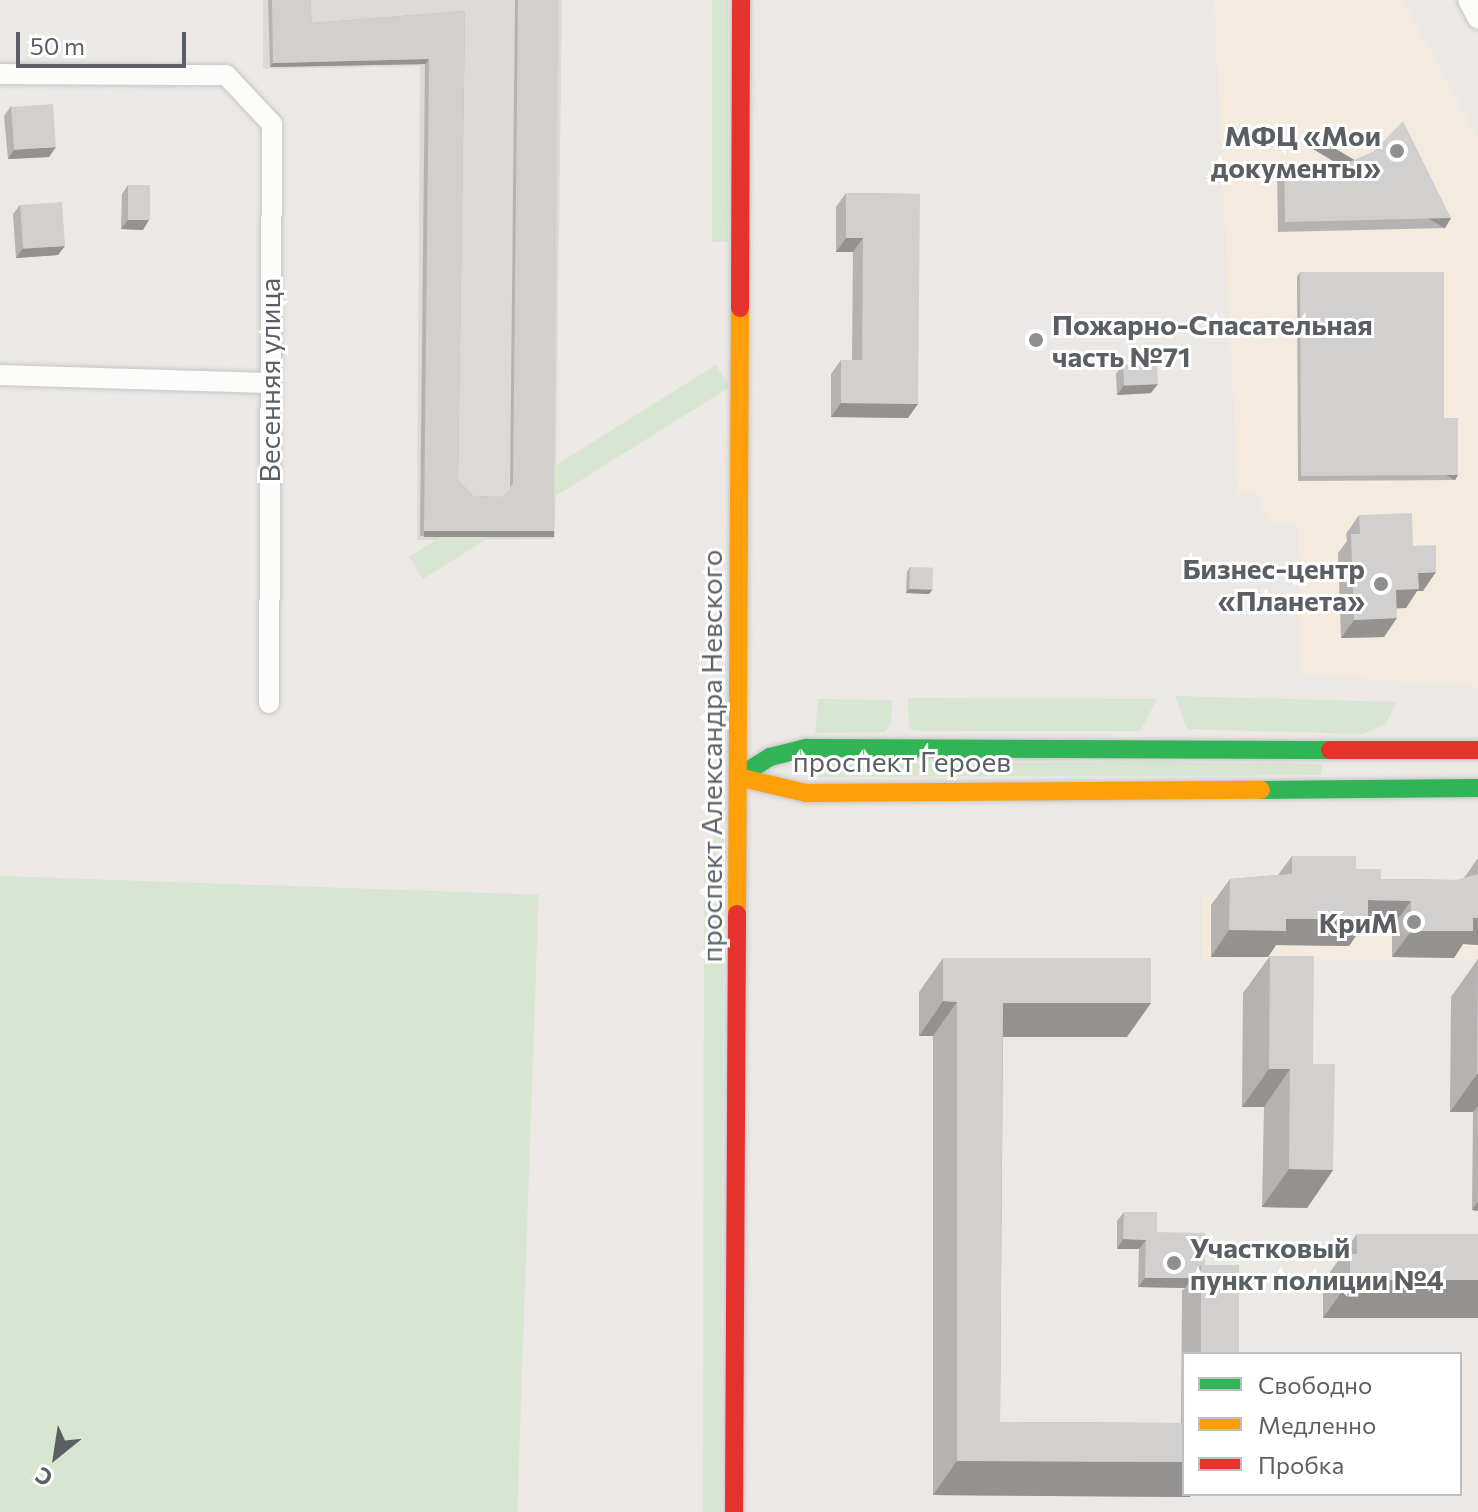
<!DOCTYPE html>
<meta charset="utf-8">
<style>
body{margin:0}
#map{position:relative;width:1478px;height:1512px;overflow:hidden;background:#ebe8e5;font-family:Commissioner,sans-serif}
div>[style]{position:absolute}
.commercial>*{inset:0;background:#f4ebde}
.industrial>*{inset:0;background:#dcd9d6}
.green>*{inset:0;background:#d7e5d1;transform-origin:0 0}
.roads{filter:drop-shadow(0 0 2px #c6c5c6) drop-shadow(0 0 2px #c6c5c6)}
.street>*{height:20px;margin:-10px;padding:0 10px;transform-origin:10px;border-radius:10px;background:#fcfcfb}
.fast>*{height:18px;margin:-9px;padding:0 9px;transform-origin:9px;border-radius:9px;background:#30b455}
.slow>*{height:18px;margin:-9px;padding:0 9px;transform-origin:9px;border-radius:9px;background:#ff9f0a}
.jam>*{height:18px;margin:-9px;padding:0 9px;transform-origin:9px;border-radius:9px;background:#e5322d}
.wall>*{inset:0;background:#b5b3b2}
.shaded-wall>*{inset:0;background:#939291;transform-origin:0 0}
.building>*{inset:0;background:#d2d0cf;transform-origin:0 0}
.dots>*{width:22px;height:22px;translate:-50% -50%;box-sizing:border-box;border:4px solid #fff;border-radius:50%}
span{translate:-50% -50%;white-space:nowrap;text-align:center;line-height:1.15;-webkit-text-stroke:6px #fff;paint-order:stroke}
.poi-label{font-size:28px;color:#5b5f63;font-weight:700}
.right{translate:-100% -50%;text-align:right}
.left{translate:0 -50%;text-align:left}
.street-label{font-size:28px;color:#5b5f63}
.legend{position:absolute;left:1182px;top:1352px;width:280px;height:144px;box-sizing:border-box;background:#fff;border:2px solid #bdbfc1;margin:0;padding:10px 14px;list-style:none;font-size:24px;color:#5b5f63}
.legend li{display:flex;align-items:center;gap:16px;height:40px}
.legend b{width:40px;border:2px solid #bdbfc1}
.north{position:absolute;left:16px;top:1416px;width:80px;height:80px;-webkit-text-stroke:6px #fff;paint-order:stroke;rotate:210deg;font-size:22px;font-weight:700;line-height:32px;text-align:center;color:#5b5f63}
.north::after{content:'';display:block;margin:auto;width:28px;height:36px;background:#5b5f63;clip-path:polygon(50% 0,100% 100%,50% 72%,0 100%)}
.scale{position:absolute;left:16px;top:32px;width:170px;height:36px;box-sizing:border-box;border:4px solid #5b5f63;border-top:0;padding-left:10px;font-size:24px;line-height:28px;white-space:nowrap;color:#5b5f63;-webkit-text-stroke:6px #fff;paint-order:stroke}
</style>
<div id="map">
<div class="commercial">
<div style="clip-path:polygon(1214px 0,1403px 0,1478px 138px,1478px 687px,1301px 674px,1298px 524px,1270px 522px,1254px 494px,1238px 494px)"></div>
<div style="clip-path:polygon(1478px 880px,1478px 961px,1202px 959px,1202px 897px)"></div>
</div>
<div class="industrial">
<div style="clip-path:polygon(263px 0,562px 0,555px 539px,417px 540px,420px 66px,263px 69px)"></div>
</div>
<div class="green">
<div style="left:712px;top:0;width:16px;height:242px"></div>
<div style="left:716px;top:365px;width:26px;height:362px;rotate:58deg"></div>
<div style="clip-path:polygon(1175px 696px,1396px 702px,1386px 724px,1363px 734px,1187px 729px)"></div>
<div style="clip-path:polygon(908px 698px,1157px 699px,1140px 731px,915px 731px,909px 728px)"></div>
<div style="clip-path:polygon(818px 699px,892px 700px,891px 725px,884px 732px,815px 733px)"></div>
<div style="clip-path:polygon(816px 764px,1161px 762px,1322px 764px,1321px 775px,818px 777px)"></div>
<div style="clip-path:polygon(724px 831px,721px 1512px,703px 1512px,704px 862px,716px 832px)"></div>
<div style="left:0;top:876px;width:539px;height:636px;rotate:2deg"></div>
</div>
<div class="roads">
<div class="street">
<div style="left:1468px;top:0;width:21px;rotate:62deg"></div>
<div style="left:0;top:74px;width:226px;rotate:0.3deg"></div>
<div style="left:226px;top:75px;width:67px;rotate:46.8deg"></div>
<div style="left:272px;top:124px;width:579px;rotate:90.3deg"></div>
<div style="left:0;top:375px;width:267px;rotate:1.7deg"></div>
</div>
<div class="fast">
<div style="left:738px;top:777px;width:38px;rotate:-32deg"></div>
<div style="left:770px;top:757px;width:38px;rotate:-14deg"></div>
<div style="left:807px;top:748px;width:523px;rotate:0.22deg"></div>
<div style="left:1261px;top:790px;width:217px;rotate:-0.5deg"></div>
</div>
<div class="slow">
<div style="left:738px;top:777px;width:70px;rotate:13.2deg"></div>
<div style="left:806px;top:793px;width:455px;rotate:-0.4deg"></div>
<div style="left:737px;top:914px;width:606px;rotate:-89.72deg"></div>
</div>
<div class="jam">
<div style="left:740px;top:308px;width:308px;rotate:-89.8deg"></div>
<div style="left:1330px;top:750px;width:148px"></div>
<div style="left:734px;top:1512px;width:598px;rotate:-89.71deg"></div>
</div>
</div>
<div class="wall">
<div style="clip-path:polygon(268px 0,310px 0,312px 23px,465px 11px,458px 480px,473px 496px,503px 497px,510px 489px,515px 0,558px 0,551px 536px,420px 536px,425px 64px,270px 67px)"></div>
<div style="clip-path:polygon(11px 106px,49px 157px,8px 159px,4px 116px)"></div>
<div style="clip-path:polygon(1284px 162px,1451px 218px,1445px 228px,1278px 232px,1277px 171px)"></div>
<div style="clip-path:polygon(128px 185px,143px 230px,121px 229px,122px 194px)"></div>
<div style="clip-path:polygon(846px 193px,920px 194px,908px 418px,831px 417px,831px 374px,841px 360px,852px 360px,853px 252px,836px 252px,836px 207px)"></div>
<div style="clip-path:polygon(20px 205px,58px 255px,16px 258px,13px 214px)"></div>
<div style="clip-path:polygon(1300px 272px,1444px 418px,1458px 475px,1455px 480px,1298px 481px,1297px 277px)"></div>
<div style="clip-path:polygon(1123px 364px,1151px 393px,1117px 395px,1116px 374px)"></div>
<div style="clip-path:polygon(1359px 515px,1413px 546px,1423px 591px,1417px 591px,1406px 608px,1396px 608px,1384px 637px,1341px 638px,1338px 553px,1347px 541px,1346px 534px)"></div>
<div style="clip-path:polygon(910px 567px,929px 594px,906px 593px,907px 572px)"></div>
<div style="clip-path:polygon(1292px 856px,1356px 869px,1381px 879px,1457px 880px,1464px 878px,1478px 858px,1478px 945px,1463px 944px,1454px 958px,1392px 957px,1392px 927px,1362px 927px,1349px 946px,1276px 945px,1268px 957px,1211px 957px,1211px 905px,1230px 879px,1278px 875px)"></div>
<div style="clip-path:polygon(1270px 956px,1313px 1064px,1333px 1170px,1307px 1208px,1262px 1207px,1264px 1107px,1242px 1107px,1243px 993px)"></div>
<div style="clip-path:polygon(943px 958px,1127px 1037px,1003px 1037px,1000px 1422px,1181px 1423px,1182px 1291px,1185px 1288px,1138px 1287px,1139px 1249px,1117px 1249px,1117px 1221px,1124px 1212px,1157px 1232px,1205px 1265px,1238px 1354px,1184px 1354px,1184px 1494px,1190px 1497px,933px 1495px,933px 1036px,919px 1036px,919px 992px)"></div>
<div style="clip-path:polygon(1478px 959px,1478px 1211px,1472px 1210px,1473px 1112px,1450px 1112px,1451px 997px)"></div>
<div style="clip-path:polygon(1357px 1234px,1478px 1234px,1323px 1318px,1323px 1292px,1330px 1281px,1330px 1272px)"></div>
</div>
<div class="shaded-wall">
<div style="clip-path:polygon(429px 59px,425px 64px,270px 67px,273px 63px)"></div>
<div style="clip-path:polygon(56px 147px,49px 157px,8px 159px,14px 150px)"></div>
<div style="left:1451px;top:218px;width:12px;height:166px;rotate:121deg"></div>
<div style="clip-path:polygon(128px 220px,149px 220px,143px 230px,121px 229px)"></div>
<div style="clip-path:polygon(846px 238px,863px 238px,853px 252px,836px 252px)"></div>
<div style="clip-path:polygon(65px 246px,58px 255px,16px 258px,23px 248px)"></div>
<div style="clip-path:polygon(1158px 384px,1151px 393px,1117px 395px,1124px 385px)"></div>
<div style="clip-path:polygon(841px 403px,918px 404px,908px 418px,831px 417px)"></div>
<div style="left:1458px;top:475px;width:6px;height:157px;rotate:121deg"></div>
<div style="left:424px;top:531px;width:130px;height:6px"></div>
<div style="clip-path:polygon(1436px 572px,1423px 591px,1417px 591px,1406px 608px,1383px 609px,1396px 590px,1418px 573px)"></div>
<div style="clip-path:polygon(909px 589px,933px 589px,929px 594px,906px 593px)"></div>
<div style="clip-path:polygon(1397px 618px,1384px 637px,1341px 638px,1354px 620px)"></div>
<div style="clip-path:polygon(1368px 900px,1411px 901px,1392px 927px,1362px 927px,1349px 946px,1276px 945px,1268px 957px,1211px 957px,1229px 930px,1286px 919px)"></div>
<div style="clip-path:polygon(1473px 918px,1478px 918px,1478px 945px,1463px 944px,1454px 958px,1392px 957px,1411px 931px)"></div>
<div style="clip-path:polygon(943px 1001px,957px 1002px,933px 1036px,919px 1036px)"></div>
<div style="clip-path:polygon(1003px 1003px,1151px 1003px,1127px 1037px,979px 1037px)"></div>
<div style="clip-path:polygon(1269px 1069px,1290px 1069px,1264px 1107px,1242px 1107px)"></div>
<div style="clip-path:polygon(1477px 1074px,1478px 1074px,1478px 1106px,1473px 1112px,1450px 1112px)"></div>
<div style="clip-path:polygon(1289px 1169px,1333px 1170px,1307px 1208px,1262px 1207px)"></div>
<div style="clip-path:polygon(1478px 1202px,1478px 1211px,1472px 1210px)"></div>
<div style="clip-path:polygon(1123px 1239px,1146px 1240px,1139px 1249px,1117px 1249px)"></div>
<div style="clip-path:polygon(1145px 1278px,1192px 1278px,1185px 1288px,1138px 1287px)"></div>
<div style="clip-path:polygon(1350px 1280px,1478px 1280px,1478px 1318px,1323px 1318px)"></div>
<div style="clip-path:polygon(957px 1461px,1184px 1462px,1184px 1494px,1192px 1494px,1190px 1497px,933px 1495px)"></div>
</div>
<div class="building">
<div style="clip-path:polygon(272px 0,310px 0,312px 23px,465px 11px,458px 480px,473px 496px,503px 497px,513px 484px,518px 0,558px 0,554px 531px,424px 531px,429px 59px,273px 63px)"></div>
<div style="left:53px;top:104px;width:43px;height:42px;rotate:86deg"></div>
<div style="clip-path:polygon(1403px 121px,1451px 218px,1285px 222px,1284px 162px,1340px 166px,1374px 151px)"></div>
<div style="left:128px;top:185px;width:22px;height:35px"></div>
<div style="clip-path:polygon(846px 193px,920px 194px,918px 404px,841px 403px,841px 360px,862px 360px,863px 238px,846px 238px)"></div>
<div style="left:62px;top:202px;width:44px;height:42px;rotate:86deg"></div>
<div style="clip-path:polygon(1300px 272px,1444px 272px,1444px 418px,1458px 418px,1458px 475px,1301px 476px)"></div>
<div style="left:1157px;top:363px;width:21px;height:34px;rotate:87deg"></div>
<div style="clip-path:polygon(1412px 513px,1413px 546px,1436px 545px,1436px 572px,1418px 573px,1419px 589px,1396px 590px,1397px 618px,1354px 620px,1351px 534px,1360px 534px,1359px 515px)"></div>
<div style="left:910px;top:567px;width:23px;height:22px;rotate:2deg"></div>
<div style="clip-path:polygon(1292px 856px,1356px 856px,1356px 869px,1381px 869px,1381px 879px,1457px 880px,1478px 874px,1478px 918px,1473px 918px,1473px 931px,1411px 931px,1411px 901px,1368px 900px,1368px 919px,1286px 919px,1286px 931px,1229px 930px,1230px 879px,1292px 874px)"></div>
<div style="clip-path:polygon(1270px 956px,1314px 956px,1313px 1064px,1335px 1064px,1333px 1170px,1289px 1169px,1290px 1069px,1269px 1069px)"></div>
<div style="clip-path:polygon(943px 958px,1151px 958px,1151px 1003px,1003px 1003px,1000px 1422px,1184px 1423px,1184px 1462px,957px 1461px,957px 1002px,943px 1001px)"></div>
<div style="clip-path:polygon(1478px 965px,1478px 1074px,1477px 1074px)"></div>
<div style="clip-path:polygon(1124px 1212px,1157px 1212px,1157px 1232px,1205px 1233px,1205px 1265px,1201px 1265px,1192px 1278px,1145px 1278px,1146px 1240px,1123px 1239px)"></div>
<div style="clip-path:polygon(1357px 1234px,1478px 1234px,1478px 1280px,1350px 1280px,1350px 1254px,1357px 1254px)"></div>
<div style="left:1201px;top:1265px;width:38px;height:89px"></div>
</div>
<div class="dots">
<div style="left:1397px;top:151px;background:#8d8f90"></div>
<div style="left:1036px;top:340px;background:#8d8f90"></div>
<div style="left:1381px;top:584px;background:#8d8f90"></div>
<div style="left:1414px;top:922px;background:#8d8f90"></div>
<div style="left:1174px;top:1263px;background:#8d8f90"></div>
</div>
<div class="poi-label">
<span class="right" style="left:1381px;top:151px">МФЦ «Мои<br>документы»</span>
<span class="left" style="left:1052px;top:340px">Пожарно-Спасательная<br>часть №71</span>
<span class="right" style="left:1365px;top:584px">Бизнес-центр<br>«Планета»</span>
<span class="right" style="left:1398px;top:922px">КриМ</span>
<span class="left" style="left:1190px;top:1263px">Участковый<br>пункт полиции №4</span>
</div>
<div class="street-label">
<span style="left:269px;top:380px;rotate:-90deg">Весенняя улица</span>
<span style="left:711px;top:756px;rotate:-90deg">проспект Александра Невского</span>
<span style="left:902px;top:761px">проспект Героев</span>
</div>
<ul class="legend">
<li><b style="height:10px;background:#30b455"></b>Свободно</li>
<li><b style="height:10px;background:#ff9f0a"></b>Медленно</li>
<li><b style="height:10px;background:#e5322d"></b>Пробка</li>
</ul>
<div class="north">С</div>
<div class="scale">50 m</div>
</div>
